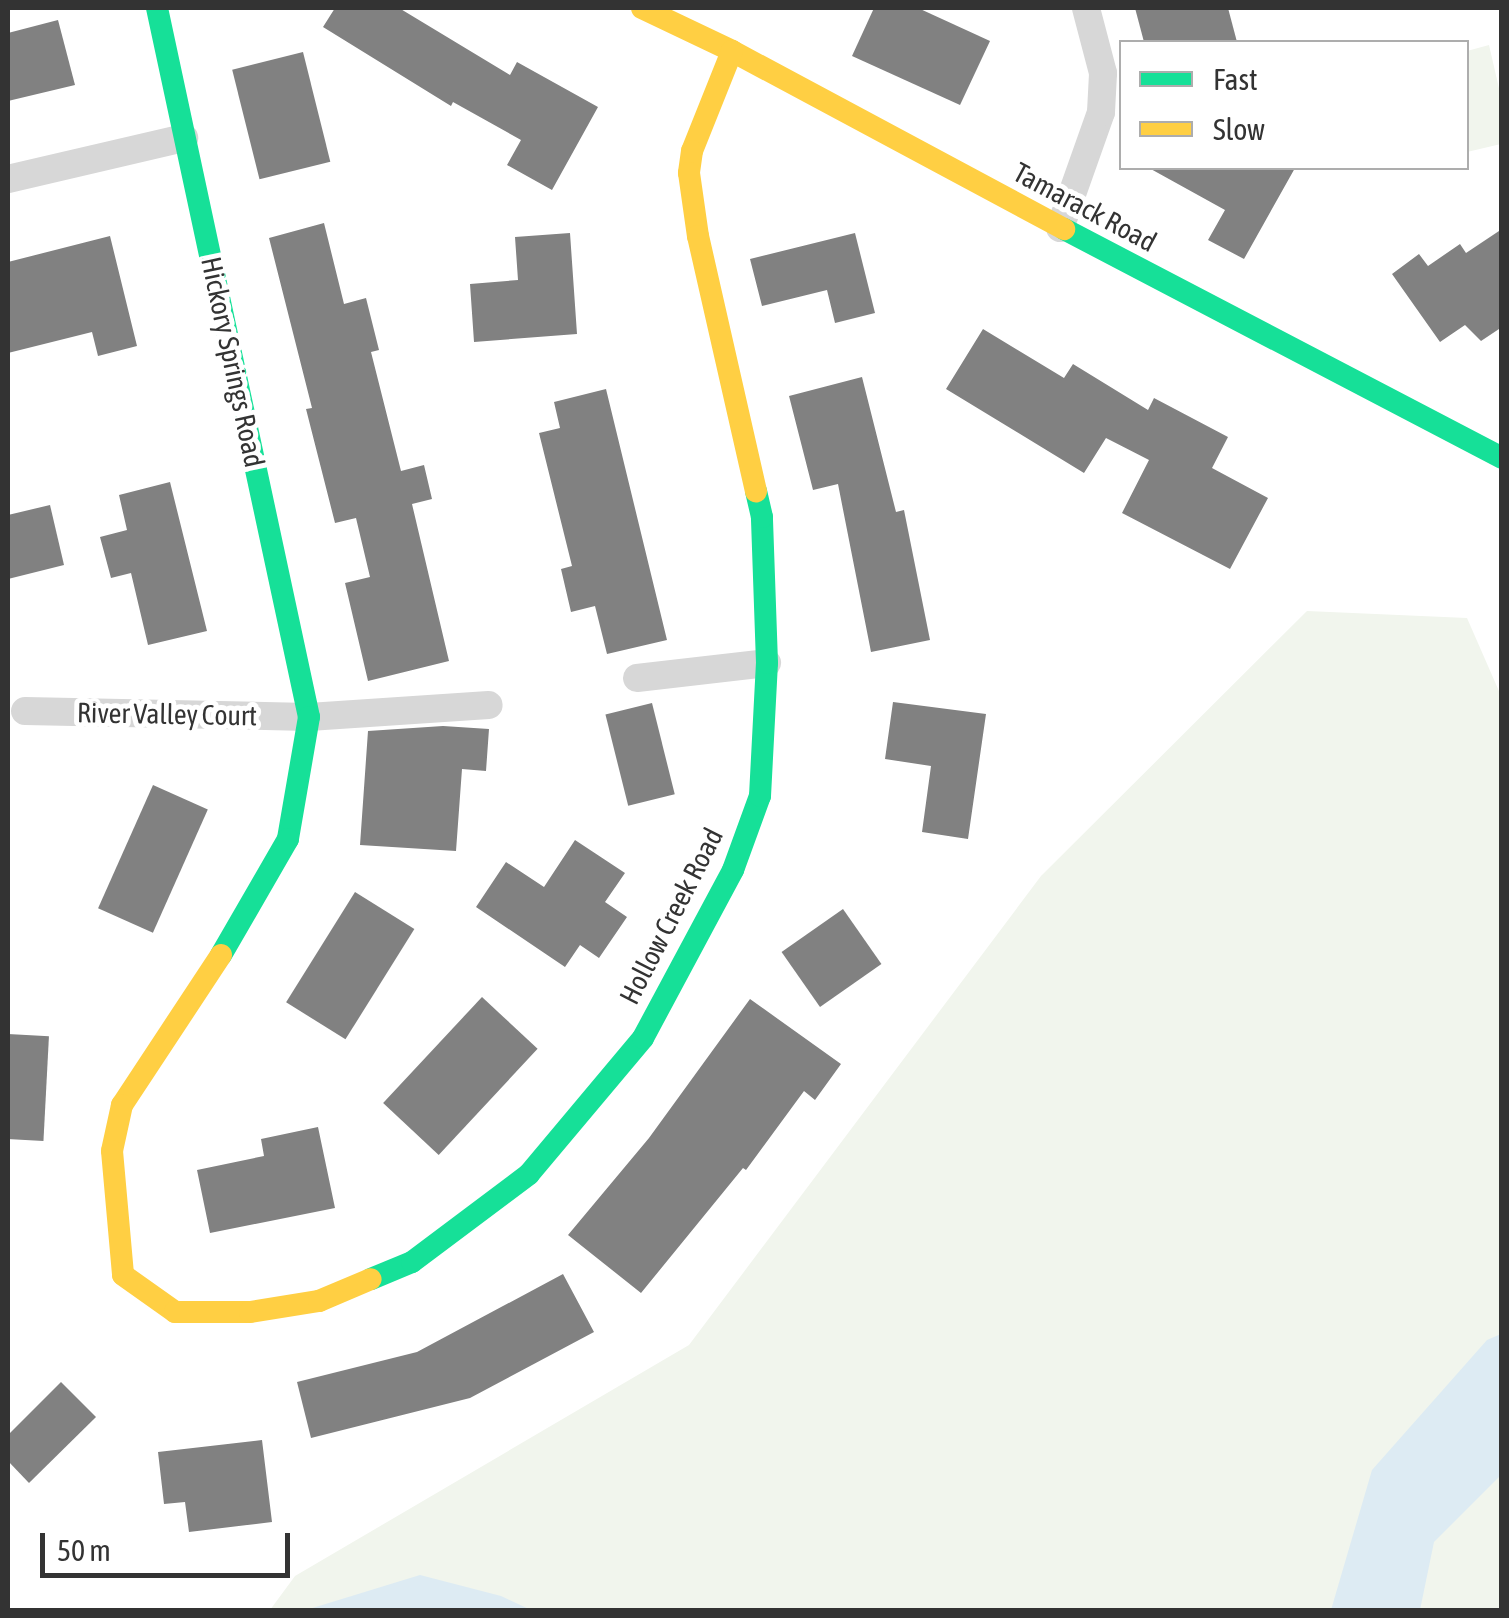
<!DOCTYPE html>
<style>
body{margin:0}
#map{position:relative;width:1509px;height:1618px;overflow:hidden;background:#fff;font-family:"Asap Condensed",sans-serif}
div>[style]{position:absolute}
.green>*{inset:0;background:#f1f5ed}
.water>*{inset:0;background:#ddebf3}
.building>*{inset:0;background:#818181;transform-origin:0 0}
.street>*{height:28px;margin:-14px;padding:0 14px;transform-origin:14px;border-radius:14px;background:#d7d7d7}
.fast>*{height:22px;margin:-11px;padding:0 11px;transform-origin:11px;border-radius:11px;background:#16e098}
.slow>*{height:22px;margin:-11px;padding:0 11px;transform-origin:11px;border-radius:11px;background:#ffcf43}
span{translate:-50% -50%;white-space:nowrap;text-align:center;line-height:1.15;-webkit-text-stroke:10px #fff;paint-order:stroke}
.street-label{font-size:28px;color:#333}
.frame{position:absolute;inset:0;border:10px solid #333;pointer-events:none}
.legend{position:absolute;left:1119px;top:40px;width:350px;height:130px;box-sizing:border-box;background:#fff;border:2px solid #adadad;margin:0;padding:12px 18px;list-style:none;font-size:30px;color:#333}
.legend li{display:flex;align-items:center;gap:20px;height:50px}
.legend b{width:50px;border:2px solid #adadad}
.scale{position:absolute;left:40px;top:1533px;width:250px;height:45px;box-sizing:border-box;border:5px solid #333;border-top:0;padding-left:12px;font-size:30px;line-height:35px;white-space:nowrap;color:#333;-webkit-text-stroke:8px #fff;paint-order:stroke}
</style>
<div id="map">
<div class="green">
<div style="clip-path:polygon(1489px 45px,1501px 97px,1501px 144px,1467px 152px,1467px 51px)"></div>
<div style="clip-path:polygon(1307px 611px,1467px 618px,1502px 698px,1501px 1610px,270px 1610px,295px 1576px,689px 1345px,1041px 876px)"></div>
</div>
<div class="water">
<div style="clip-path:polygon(1501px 1334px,1501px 1475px,1434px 1542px,1420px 1610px,1331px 1610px,1372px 1470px,1487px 1340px)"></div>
<div style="clip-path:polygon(420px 1575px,501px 1596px,531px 1610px,306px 1610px)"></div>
</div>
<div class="building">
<div style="clip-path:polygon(335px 8px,399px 8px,510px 75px,517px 62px,598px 107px,552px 190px,507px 165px,521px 140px,453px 102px,451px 106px,323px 27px)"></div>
<div style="clip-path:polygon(874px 8px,918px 8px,990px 41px,960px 105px,852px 56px)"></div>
<div style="clip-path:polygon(1135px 8px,1228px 8px,1237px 42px,1144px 42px)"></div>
<div style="clip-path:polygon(58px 20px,75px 85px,8px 101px,8px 33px)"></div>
<div style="left:303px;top:52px;width:113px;height:73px;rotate:76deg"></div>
<div style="clip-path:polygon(1149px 168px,1295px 168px,1244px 259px,1208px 240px,1225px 210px)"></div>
<div style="clip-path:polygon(324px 223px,344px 304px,366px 298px,379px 350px,371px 352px,401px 471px,424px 465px,432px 499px,412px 504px,449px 661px,368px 681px,345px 583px,370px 577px,356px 518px,335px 523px,306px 409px,312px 408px,269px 238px)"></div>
<div style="clip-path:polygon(1502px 229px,1502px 327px,1481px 341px,1465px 325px,1440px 342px,1392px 274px,1419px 254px,1428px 266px,1460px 244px,1466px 253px)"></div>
<div style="clip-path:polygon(570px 233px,577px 334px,474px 342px,470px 284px,518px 280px,515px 237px)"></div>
<div style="clip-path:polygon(855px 233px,875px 313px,835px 323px,827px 290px,762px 306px,750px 259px)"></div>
<div style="clip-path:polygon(110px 236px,137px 346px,98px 356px,92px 332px,8px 353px,8px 262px)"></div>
<div style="clip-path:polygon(983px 329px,1064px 378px,1073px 364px,1148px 410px,1154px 398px,1228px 437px,1212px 468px,1268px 498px,1230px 569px,1122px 513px,1149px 460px,1106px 438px,1084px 473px,946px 389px)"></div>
<div style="clip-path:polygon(862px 377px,896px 512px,904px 510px,930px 640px,871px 652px,838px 484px,813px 490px,789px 396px)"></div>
<div style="clip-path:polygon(606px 389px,667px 640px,607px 654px,595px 606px,571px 612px,561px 569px,572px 566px,539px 433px,560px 428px,554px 402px)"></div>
<div style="clip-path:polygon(170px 482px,207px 631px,148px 645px,131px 573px,111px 578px,100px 537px,127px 530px,119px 495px)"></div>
<div style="clip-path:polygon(50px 505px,64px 565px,8px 579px,8px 515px)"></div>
<div style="clip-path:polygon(893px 702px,986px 714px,968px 839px,922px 832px,931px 766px,885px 759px)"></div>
<div style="left:652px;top:703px;width:94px;height:48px;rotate:76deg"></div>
<div style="clip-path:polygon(443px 726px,489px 729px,486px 771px,462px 769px,456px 851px,360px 845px,368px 731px)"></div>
<div style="left:153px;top:785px;width:60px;height:135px;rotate:24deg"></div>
<div style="clip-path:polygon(575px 840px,625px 873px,605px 902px,627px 917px,599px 958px,580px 945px,565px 967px,476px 907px,506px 862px,544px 887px)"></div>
<div style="left:355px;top:892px;width:70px;height:130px;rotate:32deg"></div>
<div style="left:843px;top:909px;width:67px;height:75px;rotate:55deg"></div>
<div style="left:482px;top:997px;width:76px;height:145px;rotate:43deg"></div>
<div style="clip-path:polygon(750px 999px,841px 1064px,815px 1100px,804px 1091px,746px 1170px,743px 1168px,641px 1293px,568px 1235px,649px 1138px)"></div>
<div style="left:8px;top:1034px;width:41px;height:105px;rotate:3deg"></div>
<div style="clip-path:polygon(318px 1127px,335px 1208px,210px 1233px,197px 1170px,264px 1156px,261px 1139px)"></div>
<div style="clip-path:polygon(563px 1274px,594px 1332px,470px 1398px,311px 1438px,297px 1382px,417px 1352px)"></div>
<div style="clip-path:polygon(61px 1382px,96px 1417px,29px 1483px,8px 1461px,8px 1435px)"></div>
<div style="clip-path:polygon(262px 1440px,272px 1522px,189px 1532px,185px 1502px,164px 1504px,158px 1452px)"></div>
</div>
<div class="street">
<div style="left:8px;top:179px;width:181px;rotate:-13.1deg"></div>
<div style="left:1060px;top:228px;width:123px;rotate:-70.5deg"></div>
<div style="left:1101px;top:112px;width:39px;rotate:-87deg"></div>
<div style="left:1103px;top:73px;width:67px;rotate:-104.7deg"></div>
<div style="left:637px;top:678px;width:131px;rotate:-6.6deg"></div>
<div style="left:25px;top:711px;width:284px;rotate:1.2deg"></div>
<div style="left:309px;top:717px;width:180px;rotate:-3.8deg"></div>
</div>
<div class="fast">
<div style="left:157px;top:8px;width:725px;rotate:77.9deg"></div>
<div style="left:309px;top:717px;width:124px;rotate:99.8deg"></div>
<div style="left:288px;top:839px;width:134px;rotate:120deg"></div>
<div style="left:1064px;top:229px;width:494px;rotate:27.6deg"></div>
<div style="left:371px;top:1279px;width:44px;rotate:-22.5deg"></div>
<div style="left:412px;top:1262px;width:146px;rotate:-36.9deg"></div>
<div style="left:529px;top:1174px;width:177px;rotate:-50deg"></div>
<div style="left:643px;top:1038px;width:191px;rotate:-61.8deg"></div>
<div style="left:733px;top:870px;width:79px;rotate:-70deg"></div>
<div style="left:760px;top:796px;width:133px;rotate:-87deg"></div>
<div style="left:767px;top:663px;width:146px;rotate:-92deg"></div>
<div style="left:762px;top:517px;width:26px;rotate:-103deg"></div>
</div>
<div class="slow">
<div style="left:642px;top:8px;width:100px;rotate:25.5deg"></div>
<div style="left:732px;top:51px;width:377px;rotate:28.2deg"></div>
<div style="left:732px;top:51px;width:108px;rotate:111.8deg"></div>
<div style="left:692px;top:151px;width:22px;rotate:98deg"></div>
<div style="left:689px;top:173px;width:64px;rotate:81.9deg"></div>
<div style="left:698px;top:236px;width:262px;rotate:77.2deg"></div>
<div style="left:221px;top:955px;width:180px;rotate:123.4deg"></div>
<div style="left:122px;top:1105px;width:47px;rotate:102.3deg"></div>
<div style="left:112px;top:1151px;width:124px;rotate:84.9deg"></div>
<div style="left:123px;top:1275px;width:64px;rotate:35.4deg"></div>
<div style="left:175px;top:1312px;width:75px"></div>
<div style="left:250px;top:1312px;width:70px;rotate:-9.1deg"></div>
<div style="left:319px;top:1301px;width:56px;rotate:-22.9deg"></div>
</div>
<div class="street-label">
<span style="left:1085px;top:207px;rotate:28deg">Tamarack Road</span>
<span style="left:233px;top:362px;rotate:78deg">Hickory Springs Road</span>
<span style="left:167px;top:714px;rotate:1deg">River Valley Court</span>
<span style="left:671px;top:916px;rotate:-63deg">Hollow Creek Road</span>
</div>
<div class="frame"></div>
<ul class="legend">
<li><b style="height:12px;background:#16e098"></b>Fast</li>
<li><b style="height:12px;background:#ffcf43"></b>Slow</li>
</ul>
<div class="scale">50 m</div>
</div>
